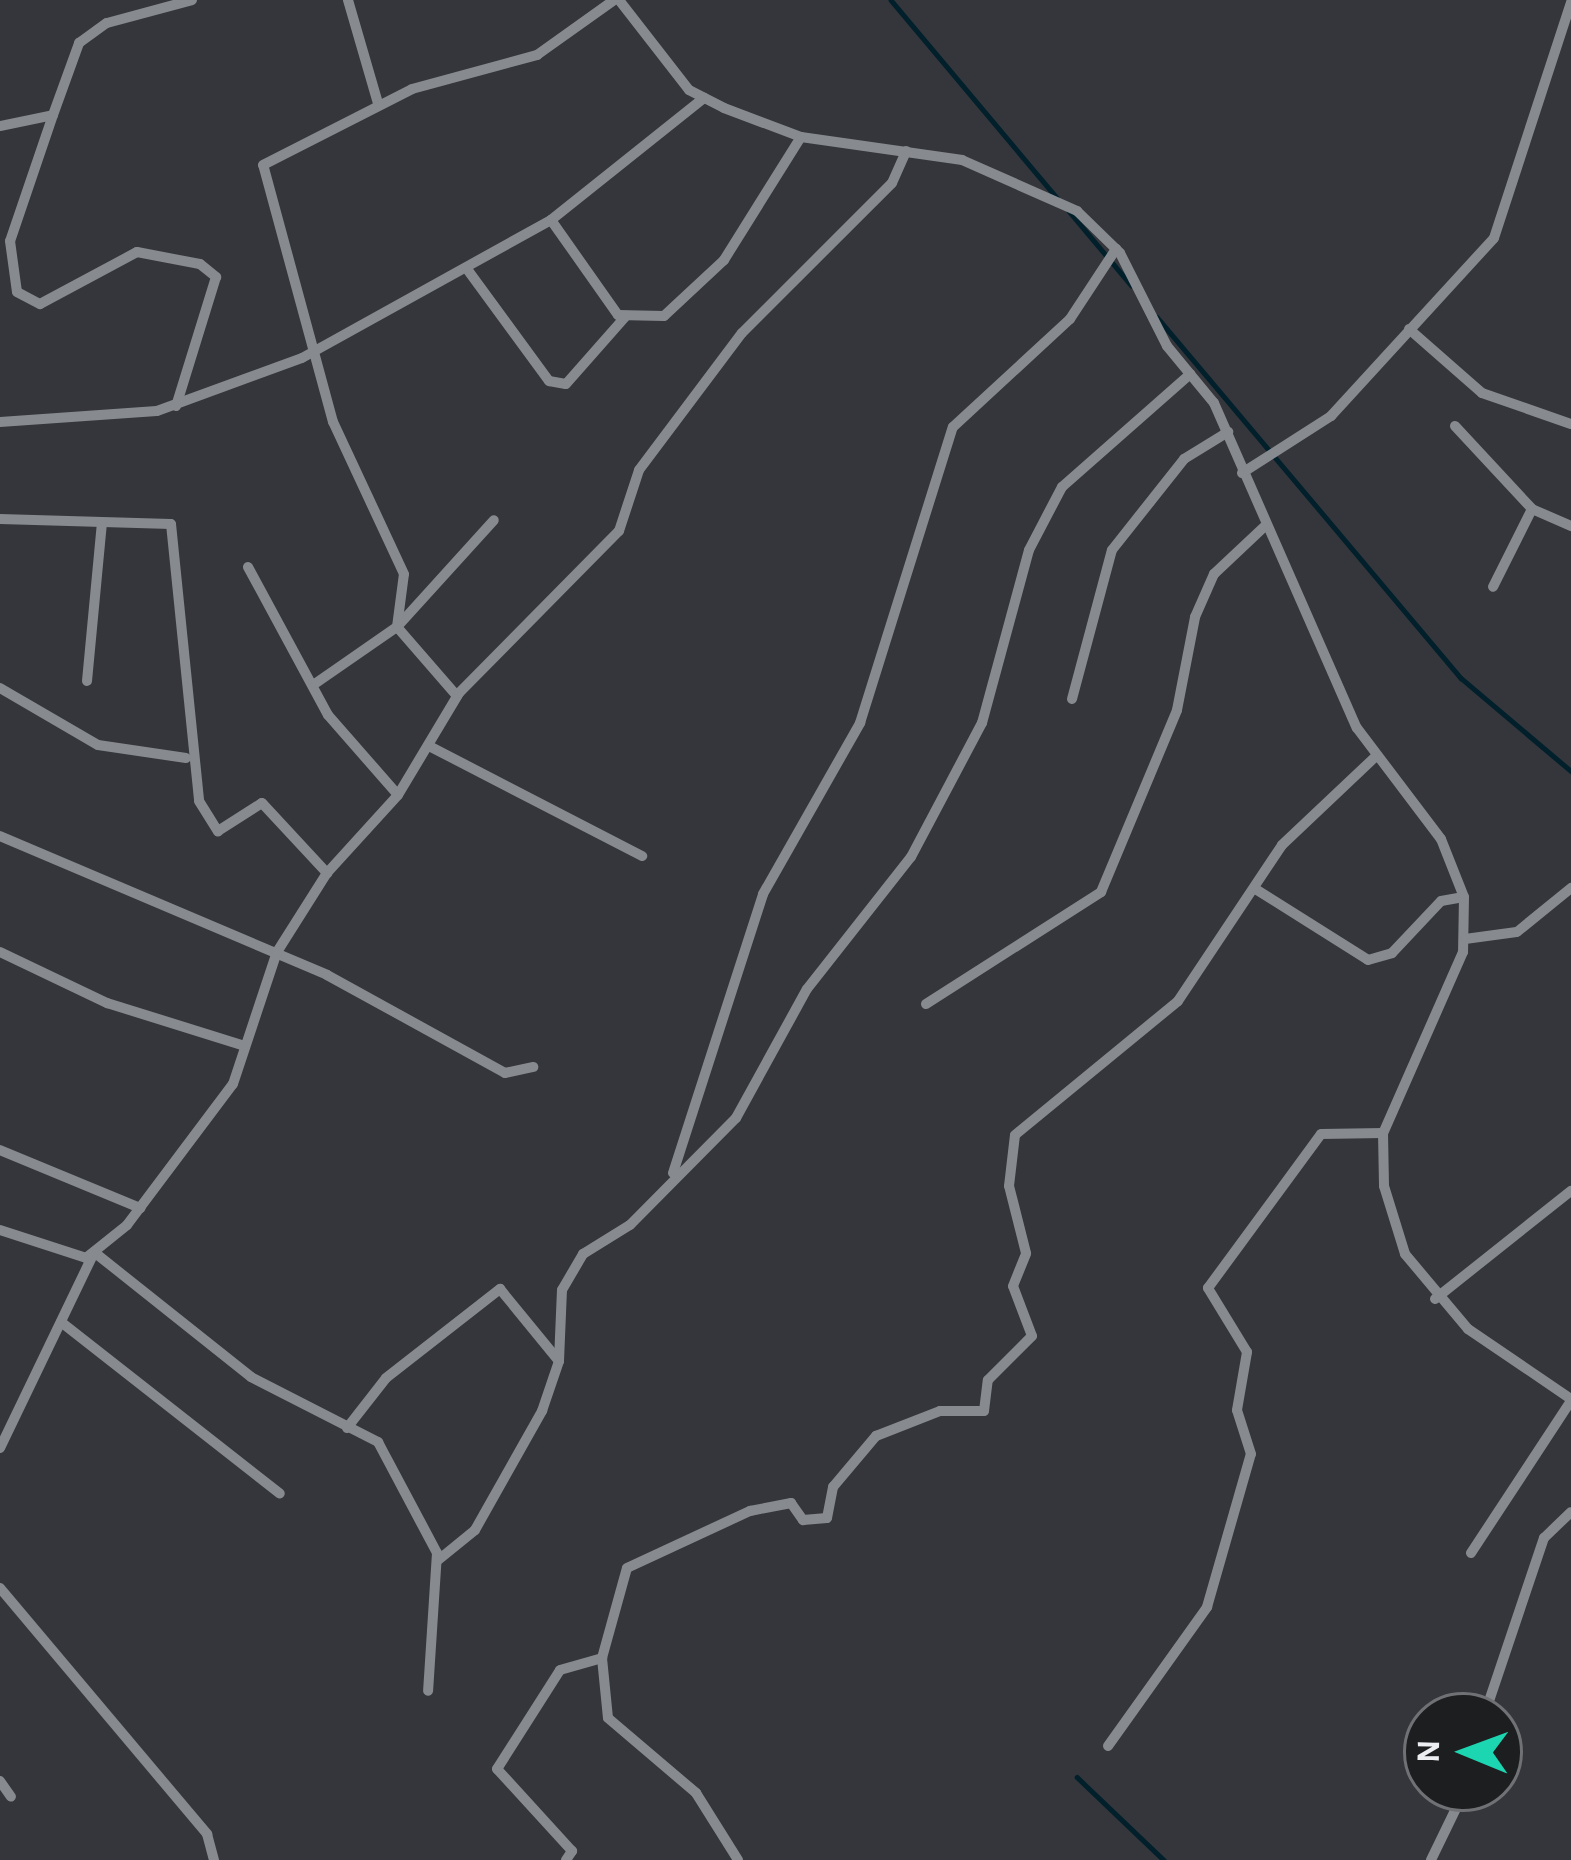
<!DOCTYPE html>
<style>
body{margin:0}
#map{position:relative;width:1571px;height:1860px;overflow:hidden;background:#34363b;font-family:"Alegreya Sans",sans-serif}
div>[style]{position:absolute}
.stream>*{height:4.5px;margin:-2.25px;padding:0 2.25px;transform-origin:2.25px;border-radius:2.25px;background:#01202b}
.street>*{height:10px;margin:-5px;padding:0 5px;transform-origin:5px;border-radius:5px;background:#878a8f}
span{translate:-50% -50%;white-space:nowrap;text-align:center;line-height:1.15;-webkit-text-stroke:9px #1d1e20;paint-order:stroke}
.north{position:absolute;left:1403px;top:1692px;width:120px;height:120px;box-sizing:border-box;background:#1d1e20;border:3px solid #707174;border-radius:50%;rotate:271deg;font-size:33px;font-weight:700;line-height:48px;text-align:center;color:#eceef1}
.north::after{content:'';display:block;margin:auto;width:42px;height:54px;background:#1cd5b1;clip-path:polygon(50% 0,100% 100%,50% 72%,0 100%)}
</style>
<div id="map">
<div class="stream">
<div style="left:891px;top:0;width:258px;rotate:50deg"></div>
<div style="left:1069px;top:211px;width:97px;rotate:50deg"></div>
<div style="left:1157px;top:317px;width:472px;rotate:49.9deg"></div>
<div style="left:1461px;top:678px;width:144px;rotate:40.2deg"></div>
<div style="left:1077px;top:1777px;width:120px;rotate:43.7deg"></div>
</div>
<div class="street">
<div style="left:348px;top:0;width:107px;rotate:73.8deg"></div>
<div style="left:619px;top:0;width:114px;rotate:52.1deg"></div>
<div style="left:689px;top:90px;width:39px;rotate:27deg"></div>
<div style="left:724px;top:108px;width:82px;rotate:20.6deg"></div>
<div style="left:801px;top:137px;width:163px;rotate:8.1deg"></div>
<div style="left:962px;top:160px;width:126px;rotate:23.9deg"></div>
<div style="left:1077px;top:211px;width:60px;rotate:44.3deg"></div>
<div style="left:1120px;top:253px;width:104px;rotate:63.2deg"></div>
<div style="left:1167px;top:346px;width:74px;rotate:50.5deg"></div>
<div style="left:1214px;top:403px;width:355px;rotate:66.3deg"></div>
<div style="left:1357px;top:728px;width:139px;rotate:52.9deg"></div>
<div style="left:1441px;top:839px;width:62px;rotate:68.4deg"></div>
<div style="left:1464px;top:897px;width:55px;rotate:91deg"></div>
<div style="left:1463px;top:952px;width:198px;rotate:113.8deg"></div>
<div style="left:1383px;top:1133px;width:53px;rotate:88.9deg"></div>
<div style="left:1384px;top:1186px;width:71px;rotate:72.8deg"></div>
<div style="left:1405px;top:1254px;width:98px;rotate:50deg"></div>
<div style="left:1468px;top:1329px;width:125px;rotate:34.2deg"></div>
<div style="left:53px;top:115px;width:133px;rotate:108.8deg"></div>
<div style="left:10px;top:241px;width:51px;rotate:82.2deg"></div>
<div style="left:17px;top:292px;width:26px;rotate:28deg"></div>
<div style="left:40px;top:304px;width:110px;rotate:-28.2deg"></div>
<div style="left:137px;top:252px;width:64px;rotate:10.8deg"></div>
<div style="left:200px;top:264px;width:21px;rotate:39deg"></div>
<div style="left:216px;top:277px;width:135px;rotate:107.2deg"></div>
<div style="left:0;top:126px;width:54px;rotate:-11.7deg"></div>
<div style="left:53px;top:115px;width:77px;rotate:-70.1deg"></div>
<div style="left:79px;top:43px;width:34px;rotate:-36deg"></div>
<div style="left:107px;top:23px;width:88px;rotate:-15.1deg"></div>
<div style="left:551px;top:220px;width:116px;rotate:54.8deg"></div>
<div style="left:618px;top:315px;width:46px;rotate:1.2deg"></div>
<div style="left:664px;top:316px;width:82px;rotate:-43deg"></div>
<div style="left:724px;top:260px;width:145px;rotate:-58deg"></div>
<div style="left:467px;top:269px;width:139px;rotate:53.8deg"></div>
<div style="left:549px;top:381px;width:17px;rotate:10deg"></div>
<div style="left:566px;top:384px;width:91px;rotate:-48.6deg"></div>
<div style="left:1409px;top:329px;width:97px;rotate:41.2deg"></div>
<div style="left:1482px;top:393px;width:94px;rotate:19.2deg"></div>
<div style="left:0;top:422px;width:157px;rotate:-4deg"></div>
<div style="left:157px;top:411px;width:154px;rotate:-20.1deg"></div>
<div style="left:302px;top:358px;width:285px;rotate:-29deg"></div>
<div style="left:551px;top:220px;width:196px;rotate:-38.6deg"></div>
<div style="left:1455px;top:426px;width:113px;rotate:47.1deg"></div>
<div style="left:1532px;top:509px;width:87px;rotate:116.6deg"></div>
<div style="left:1242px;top:473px;width:106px;rotate:-32.6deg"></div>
<div style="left:1331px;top:416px;width:241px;rotate:-47.5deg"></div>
<div style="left:1494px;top:238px;width:248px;rotate:-71.9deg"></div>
<div style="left:1532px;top:509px;width:43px;rotate:23.6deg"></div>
<div style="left:0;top:519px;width:171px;rotate:1.7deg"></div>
<div style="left:171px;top:524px;width:278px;rotate:84.2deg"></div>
<div style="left:199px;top:801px;width:36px;rotate:58deg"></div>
<div style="left:218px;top:831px;width:52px;rotate:-32.5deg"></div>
<div style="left:262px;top:803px;width:96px;rotate:47.1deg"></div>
<div style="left:248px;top:567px;width:168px;rotate:61.6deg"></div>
<div style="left:328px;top:715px;width:106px;rotate:48.8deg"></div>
<div style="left:87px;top:681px;width:159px;rotate:-84.6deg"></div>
<div style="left:316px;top:683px;width:98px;rotate:-34.7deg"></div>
<div style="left:397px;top:627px;width:144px;rotate:-47.8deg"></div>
<div style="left:0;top:688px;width:113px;rotate:30.2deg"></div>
<div style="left:98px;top:745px;width:89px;rotate:8.4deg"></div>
<div style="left:457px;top:696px;width:91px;rotate:-131deg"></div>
<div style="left:397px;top:627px;width:53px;rotate:-82.5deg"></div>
<div style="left:404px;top:574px;width:168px;rotate:-115deg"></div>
<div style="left:333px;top:422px;width:266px;rotate:-105.2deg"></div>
<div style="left:263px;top:165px;width:167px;rotate:-27deg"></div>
<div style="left:412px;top:89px;width:130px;rotate:-15.2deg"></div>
<div style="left:537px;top:55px;width:95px;rotate:-35.5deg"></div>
<div style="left:1072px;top:699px;width:154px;rotate:-75deg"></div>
<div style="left:1112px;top:550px;width:116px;rotate:-51.6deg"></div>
<div style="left:1184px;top:459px;width:52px;rotate:-31.5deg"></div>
<div style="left:429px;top:746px;width:240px;rotate:27.3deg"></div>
<div style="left:0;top:836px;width:355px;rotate:23deg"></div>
<div style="left:327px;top:975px;width:203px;rotate:28.8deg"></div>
<div style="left:505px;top:1073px;width:29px;rotate:-12deg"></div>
<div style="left:1257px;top:890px;width:131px;rotate:32.2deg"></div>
<div style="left:1368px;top:960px;width:25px;rotate:-16deg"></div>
<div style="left:1392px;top:953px;width:71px;rotate:-46.7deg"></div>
<div style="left:1441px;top:901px;width:23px;rotate:-10deg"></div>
<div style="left:1465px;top:939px;width:52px;rotate:-7.7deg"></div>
<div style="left:1517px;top:932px;width:70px;rotate:-39.2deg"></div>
<div style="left:0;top:952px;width:119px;rotate:25.5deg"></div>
<div style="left:107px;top:1003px;width:141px;rotate:17.3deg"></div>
<div style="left:926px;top:1004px;width:208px;rotate:-32.6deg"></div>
<div style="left:1101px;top:892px;width:197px;rotate:-67.3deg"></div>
<div style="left:1177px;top:710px;width:95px;rotate:-79deg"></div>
<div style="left:1195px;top:617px;width:47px;rotate:-66.2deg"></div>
<div style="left:1214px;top:574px;width:71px;rotate:-43.3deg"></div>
<div style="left:0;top:1150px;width:152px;rotate:22.5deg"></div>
<div style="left:673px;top:1173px;width:293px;rotate:-72.1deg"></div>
<div style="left:763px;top:894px;width:197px;rotate:-60.4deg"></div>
<div style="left:860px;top:723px;width:310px;rotate:-72.6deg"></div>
<div style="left:953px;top:427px;width:159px;rotate:-42.7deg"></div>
<div style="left:1070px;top:319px;width:84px;rotate:-56.7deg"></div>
<div style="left:0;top:1230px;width:90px;rotate:18deg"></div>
<div style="left:86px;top:1258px;width:53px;rotate:-38.8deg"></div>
<div style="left:127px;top:1225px;width:176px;rotate:-53.1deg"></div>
<div style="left:233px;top:1084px;width:139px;rotate:-71.6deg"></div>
<div style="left:277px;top:952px;width:93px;rotate:-57.7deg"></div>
<div style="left:327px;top:873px;width:105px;rotate:-47.7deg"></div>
<div style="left:398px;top:795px;width:119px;rotate:-59.1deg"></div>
<div style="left:459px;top:693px;width:228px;rotate:-45.4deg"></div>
<div style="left:619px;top:531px;width:64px;rotate:-71.8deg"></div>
<div style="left:639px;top:470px;width:171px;rotate:-53.1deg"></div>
<div style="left:742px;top:333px;width:212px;rotate:-45deg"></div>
<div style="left:892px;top:183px;width:35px;rotate:-66deg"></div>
<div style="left:99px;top:1256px;width:194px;rotate:38.5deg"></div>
<div style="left:251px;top:1377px;width:143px;rotate:27.1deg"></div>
<div style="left:378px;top:1442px;width:126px;rotate:62deg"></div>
<div style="left:437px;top:1553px;width:138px;rotate:93.7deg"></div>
<div style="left:1435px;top:1299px;width:174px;rotate:-38.5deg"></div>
<div style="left:61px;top:1322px;width:278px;rotate:38.1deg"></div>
<div style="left:347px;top:1428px;width:63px;rotate:-52deg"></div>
<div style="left:386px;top:1378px;width:145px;rotate:-38deg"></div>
<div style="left:500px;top:1289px;width:93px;rotate:50.7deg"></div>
<div style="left:0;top:1448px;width:212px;rotate:-64.3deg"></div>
<div style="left:1471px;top:1553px;width:182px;rotate:-56.7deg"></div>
<div style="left:437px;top:1561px;width:49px;rotate:-39.2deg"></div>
<div style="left:475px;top:1530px;width:137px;rotate:-60.6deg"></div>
<div style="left:542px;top:1411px;width:53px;rotate:-71.2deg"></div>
<div style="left:559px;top:1361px;width:71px;rotate:-87.6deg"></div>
<div style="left:562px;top:1290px;width:42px;rotate:-59.7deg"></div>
<div style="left:583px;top:1254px;width:55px;rotate:-31.7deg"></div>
<div style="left:630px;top:1225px;width:151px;rotate:-45.3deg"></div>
<div style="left:736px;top:1118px;width:147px;rotate:-61.2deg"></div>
<div style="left:807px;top:989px;width:168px;rotate:-51.8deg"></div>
<div style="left:911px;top:857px;width:152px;rotate:-62.1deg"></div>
<div style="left:982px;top:723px;width:179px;rotate:-74.8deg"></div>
<div style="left:1029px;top:550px;width:71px;rotate:-62.4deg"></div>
<div style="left:1062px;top:487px;width:171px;rotate:-41.4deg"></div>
<div style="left:0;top:1588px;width:322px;rotate:49.9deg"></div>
<div style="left:207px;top:1834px;width:27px;rotate:75deg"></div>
<div style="left:602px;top:1658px;width:60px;rotate:84.3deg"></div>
<div style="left:608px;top:1718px;width:116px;rotate:40.4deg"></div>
<div style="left:696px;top:1793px;width:79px;rotate:57.9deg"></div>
<div style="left:1484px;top:1716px;width:188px;rotate:-71.4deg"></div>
<div style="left:1544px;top:1538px;width:37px;rotate:-44deg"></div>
<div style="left:1108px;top:1746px;width:171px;rotate:-54.5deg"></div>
<div style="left:1207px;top:1607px;width:159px;rotate:-74deg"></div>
<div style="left:1251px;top:1454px;width:46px;rotate:-107.7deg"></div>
<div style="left:1237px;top:1410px;width:59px;rotate:-80.2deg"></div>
<div style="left:1247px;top:1352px;width:75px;rotate:-121.4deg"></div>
<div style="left:1208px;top:1288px;width:191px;rotate:-53.7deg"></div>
<div style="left:1321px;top:1134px;width:62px;rotate:-0.9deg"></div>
<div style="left:0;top:1781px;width:19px;rotate:55deg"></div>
<div style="left:566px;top:1860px;width:11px;rotate:-56deg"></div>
<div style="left:572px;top:1851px;width:111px;rotate:-132.4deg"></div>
<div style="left:497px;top:1769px;width:117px;rotate:-57.5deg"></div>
<div style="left:560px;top:1670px;width:44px;rotate:-15.9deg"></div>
<div style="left:602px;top:1658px;width:93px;rotate:-74.5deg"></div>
<div style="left:627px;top:1568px;width:136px;rotate:-24.9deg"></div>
<div style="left:750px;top:1511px;width:42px;rotate:-11deg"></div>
<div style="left:791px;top:1503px;width:21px;rotate:55deg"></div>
<div style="left:803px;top:1520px;width:24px;rotate:-5deg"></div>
<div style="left:827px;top:1518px;width:32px;rotate:-79deg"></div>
<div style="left:833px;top:1487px;width:67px;rotate:-49.9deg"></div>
<div style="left:876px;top:1436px;width:69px;rotate:-21.3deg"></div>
<div style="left:940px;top:1411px;width:44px"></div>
<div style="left:984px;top:1411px;width:31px;rotate:-83deg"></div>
<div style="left:988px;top:1380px;width:62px;rotate:-45deg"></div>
<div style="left:1032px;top:1336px;width:53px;rotate:-110.8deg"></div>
<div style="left:1013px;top:1286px;width:35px;rotate:-68deg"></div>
<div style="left:1026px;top:1253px;width:69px;rotate:-104.2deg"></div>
<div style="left:1009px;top:1186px;width:51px;rotate:-83.3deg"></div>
<div style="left:1015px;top:1135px;width:211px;rotate:-39.4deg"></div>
<div style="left:1178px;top:1001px;width:187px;rotate:-56.3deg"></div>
<div style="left:1282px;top:845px;width:128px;rotate:-43.4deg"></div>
<div style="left:1431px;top:1860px;width:80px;rotate:-64.1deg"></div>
</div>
<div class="north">N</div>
</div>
